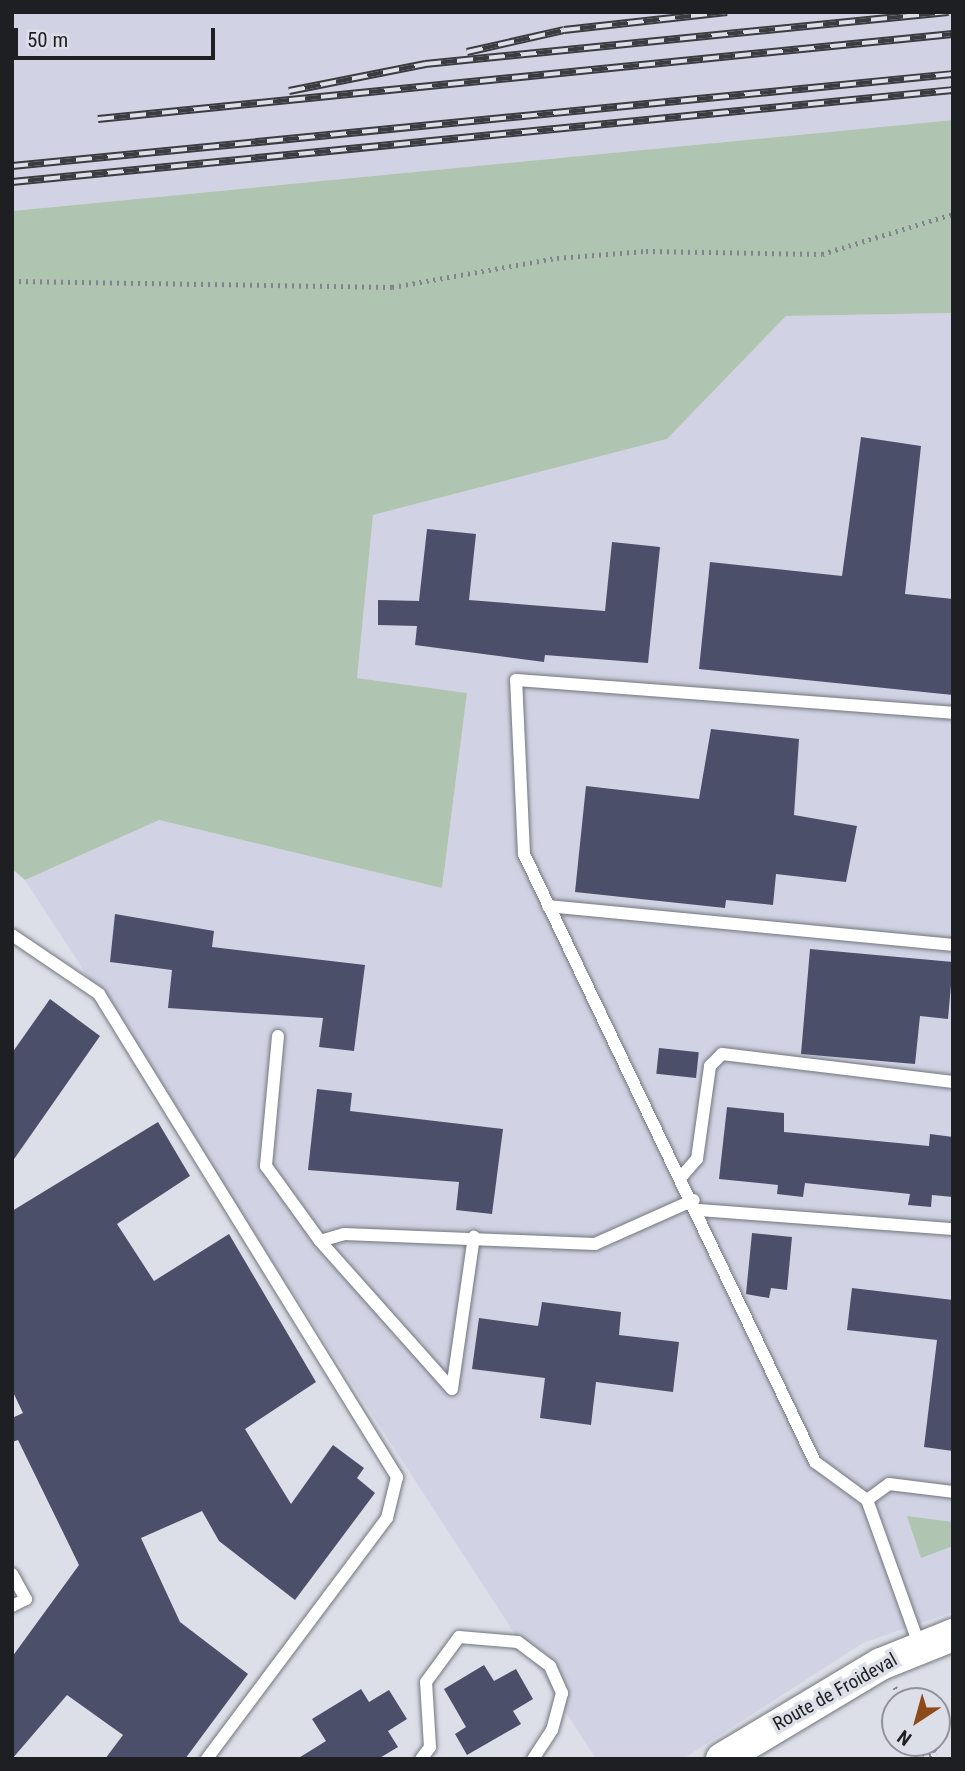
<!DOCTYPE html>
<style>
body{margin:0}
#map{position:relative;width:965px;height:1771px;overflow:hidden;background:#dddfe8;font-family:"Roboto Condensed",sans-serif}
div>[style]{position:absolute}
.built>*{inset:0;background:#d1d3e4}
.green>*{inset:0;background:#b0c5b1}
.building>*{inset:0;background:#4b4f6a;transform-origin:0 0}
.path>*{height:4.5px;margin-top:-2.25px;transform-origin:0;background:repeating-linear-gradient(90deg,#83848b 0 2px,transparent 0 7px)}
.roads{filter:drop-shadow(0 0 2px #73757d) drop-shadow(0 0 2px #73757d)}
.service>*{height:12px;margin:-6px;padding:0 6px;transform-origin:6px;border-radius:6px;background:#fff}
.tertiary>*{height:32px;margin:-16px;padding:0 16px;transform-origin:16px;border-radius:16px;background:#fff}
.rail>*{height:8px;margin-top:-4px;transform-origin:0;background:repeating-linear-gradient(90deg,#dddfe8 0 16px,#3b3c40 0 32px);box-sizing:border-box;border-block:2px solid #3b3c40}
span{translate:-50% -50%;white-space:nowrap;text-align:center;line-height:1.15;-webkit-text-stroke:7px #dddfe8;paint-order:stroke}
.street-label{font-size:19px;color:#1e1f22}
.frame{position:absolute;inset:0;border:14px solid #1e1f22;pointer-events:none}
.north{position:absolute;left:881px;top:1687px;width:70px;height:70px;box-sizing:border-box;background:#dddfe8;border:2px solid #919299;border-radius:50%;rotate:216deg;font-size:19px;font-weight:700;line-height:28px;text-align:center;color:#1e1f22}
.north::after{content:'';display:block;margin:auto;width:24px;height:32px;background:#8d4a1a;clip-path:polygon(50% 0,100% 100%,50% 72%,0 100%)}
.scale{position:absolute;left:14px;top:28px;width:201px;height:32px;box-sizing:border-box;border:4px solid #1e1f22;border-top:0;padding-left:9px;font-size:21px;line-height:24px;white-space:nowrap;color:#1e1f22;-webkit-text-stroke:5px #dddfe8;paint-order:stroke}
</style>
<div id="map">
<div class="built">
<div style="clip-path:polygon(12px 12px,953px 12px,953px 120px,12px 211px)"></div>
<div style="clip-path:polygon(953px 313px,953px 1612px,863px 1643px,683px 1759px,596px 1759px,25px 880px,158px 820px,442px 887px,467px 693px,356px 678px,373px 515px,667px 439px,786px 316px)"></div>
</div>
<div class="green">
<div style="clip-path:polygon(953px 120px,953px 313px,786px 316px,667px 439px,373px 515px,357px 678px,467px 693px,442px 888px,159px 820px,25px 880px,12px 869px,12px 211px)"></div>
<div style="clip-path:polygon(907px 1516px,953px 1522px,953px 1546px,921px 1558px)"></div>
</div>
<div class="building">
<div style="clip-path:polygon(861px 437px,921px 446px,905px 594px,953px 599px,953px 695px,699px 669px,710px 562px,842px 576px)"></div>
<div style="clip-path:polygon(427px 529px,476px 534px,469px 600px,605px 611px,612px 542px,660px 547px,648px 663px,545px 655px,544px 662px,415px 645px,417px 626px,378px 625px,378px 600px,419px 601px)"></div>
<div style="clip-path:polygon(711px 729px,799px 739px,794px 815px,857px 826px,846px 882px,776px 874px,773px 905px,726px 900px,725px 908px,575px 892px,586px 786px,699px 799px)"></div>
<div style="clip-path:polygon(115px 914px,214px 931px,212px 947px,365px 965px,354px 1051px,319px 1047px,323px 1018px,168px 1008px,172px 970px,110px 962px)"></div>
<div style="clip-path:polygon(810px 949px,953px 962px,948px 1019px,920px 1016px,915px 1064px,801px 1054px)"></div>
<div style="clip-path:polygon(50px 999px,100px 1036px,12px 1162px,12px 1053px)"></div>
<div style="left:659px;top:1048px;width:40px;height:26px;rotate:6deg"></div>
<div style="clip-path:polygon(317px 1089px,352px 1093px,350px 1111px,503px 1129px,492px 1214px,456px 1210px,459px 1182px,308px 1170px)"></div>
<div style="clip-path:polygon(727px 1107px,784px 1113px,784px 1132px,929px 1146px,930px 1134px,953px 1137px,953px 1197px,932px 1195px,931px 1207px,908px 1205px,910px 1194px,805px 1183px,803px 1197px,777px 1194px,778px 1185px,719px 1179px)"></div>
<div style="clip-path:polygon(158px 1122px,190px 1176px,117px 1224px,154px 1281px,229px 1234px,316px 1382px,245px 1429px,291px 1504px,333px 1445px,364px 1468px,357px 1478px,375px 1493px,295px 1600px,219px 1541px,202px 1511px,141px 1538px,180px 1622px,248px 1674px,185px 1759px,105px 1759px,123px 1735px,67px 1695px,12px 1759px,12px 1657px,79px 1565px,18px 1440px,12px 1442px,12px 1418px,23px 1413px,12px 1390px,12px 1211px)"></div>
<div style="clip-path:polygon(752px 1233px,792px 1237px,787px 1290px,771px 1288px,769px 1298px,746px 1294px)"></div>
<div style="clip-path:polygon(852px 1288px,953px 1300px,953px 1451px,924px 1447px,937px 1340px,847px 1330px)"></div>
<div style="clip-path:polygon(542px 1302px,621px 1312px,619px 1335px,679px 1342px,673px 1392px,596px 1382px,591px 1425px,540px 1418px,545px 1378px,472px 1369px,479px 1318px,538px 1326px)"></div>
<div style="clip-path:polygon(484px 1665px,494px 1681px,516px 1669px,533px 1699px,513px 1711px,521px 1724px,467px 1755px,455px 1734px,466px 1727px,444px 1689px)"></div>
<div style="clip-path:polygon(361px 1689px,369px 1702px,389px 1690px,407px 1719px,388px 1731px,398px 1747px,378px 1759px,297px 1759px,326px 1741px,312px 1719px)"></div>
</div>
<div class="path">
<div style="left:12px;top:281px;width:380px;rotate:0.9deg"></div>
<div style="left:392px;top:287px;width:168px;rotate:-10deg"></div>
<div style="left:557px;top:258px;width:89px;rotate:-4.5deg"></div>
<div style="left:646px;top:251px;width:176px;rotate:1deg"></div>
<div style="left:822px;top:254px;width:137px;rotate:-17deg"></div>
<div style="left:895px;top:1687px;width:16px;rotate:60deg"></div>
<div style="left:923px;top:1759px;width:14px;rotate:-30deg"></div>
<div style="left:935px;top:1752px;width:11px;rotate:-124deg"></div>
</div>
<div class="roads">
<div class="service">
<div style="left:548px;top:906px;width:407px;rotate:5.5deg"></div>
<div style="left:12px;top:935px;width:105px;rotate:34.1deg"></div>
<div style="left:99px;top:994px;width:568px;rotate:58.33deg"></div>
<div style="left:397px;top:1477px;width:42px;rotate:103.7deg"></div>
<div style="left:387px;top:1518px;width:301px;rotate:126.8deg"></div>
<div style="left:278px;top:1036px;width:131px;rotate:95.3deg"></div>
<div style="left:266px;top:1166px;width:92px;rotate:54.2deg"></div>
<div style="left:320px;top:1241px;width:25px;rotate:-16deg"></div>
<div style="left:344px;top:1234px;width:251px;rotate:2.3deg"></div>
<div style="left:595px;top:1244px;width:108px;rotate:-24deg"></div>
<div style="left:682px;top:1176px;width:23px;rotate:-49deg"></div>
<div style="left:697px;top:1159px;width:94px;rotate:-82deg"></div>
<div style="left:710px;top:1066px;width:17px;rotate:-45deg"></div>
<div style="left:722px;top:1054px;width:233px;rotate:6.9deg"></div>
<div style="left:699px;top:1210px;width:255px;rotate:4.3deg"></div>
<div style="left:320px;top:1241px;width:198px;rotate:48.3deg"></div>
<div style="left:452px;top:1389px;width:154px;rotate:-81.8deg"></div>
<div style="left:867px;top:1500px;width:64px;rotate:-143.8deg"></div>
<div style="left:815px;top:1462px;width:674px;rotate:-115.58deg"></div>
<div style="left:524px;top:854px;width:174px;rotate:-92.6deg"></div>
<div style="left:516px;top:680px;width:438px;rotate:4.3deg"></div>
<div style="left:12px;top:1574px;width:29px;rotate:61deg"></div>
<div style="left:26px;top:1599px;width:16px;rotate:153deg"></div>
<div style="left:920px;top:1647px;width:156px;rotate:-109.8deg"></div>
<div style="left:867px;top:1500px;width:27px;rotate:-36deg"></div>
<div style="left:889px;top:1484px;width:64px;rotate:7.1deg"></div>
<div style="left:421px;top:1759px;width:15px;rotate:-53deg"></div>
<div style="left:430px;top:1747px;width:65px;rotate:-93.5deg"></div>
<div style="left:426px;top:1682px;width:56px;rotate:-53.7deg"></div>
<div style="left:459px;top:1637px;width:59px;rotate:4.8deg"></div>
<div style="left:518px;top:1642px;width:40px;rotate:37deg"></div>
<div style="left:550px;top:1666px;width:30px;rotate:66deg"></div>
<div style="left:562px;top:1693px;width:38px;rotate:105deg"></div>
<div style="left:552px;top:1730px;width:35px;rotate:123deg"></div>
</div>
<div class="tertiary">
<div style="left:722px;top:1759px;width:185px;rotate:-30.9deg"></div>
<div style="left:881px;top:1664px;width:78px;rotate:-21.9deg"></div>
</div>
</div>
<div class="rail">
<div style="left:467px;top:52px;width:99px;rotate:-12.8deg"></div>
<div style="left:564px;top:30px;width:164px;rotate:-6.3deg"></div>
<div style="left:289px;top:91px;width:139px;rotate:-11.2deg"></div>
<div style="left:425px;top:64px;width:526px;rotate:-5.68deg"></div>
<div style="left:98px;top:119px;width:859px;rotate:-5.68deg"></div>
<div style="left:12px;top:166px;width:945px;rotate:-5.58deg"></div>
<div style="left:12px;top:182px;width:945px;rotate:-5.58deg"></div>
</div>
<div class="street-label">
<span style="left:835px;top:1692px;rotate:-29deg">Route de Froideval</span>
</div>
<div class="frame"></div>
<div class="north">N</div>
<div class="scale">50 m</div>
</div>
